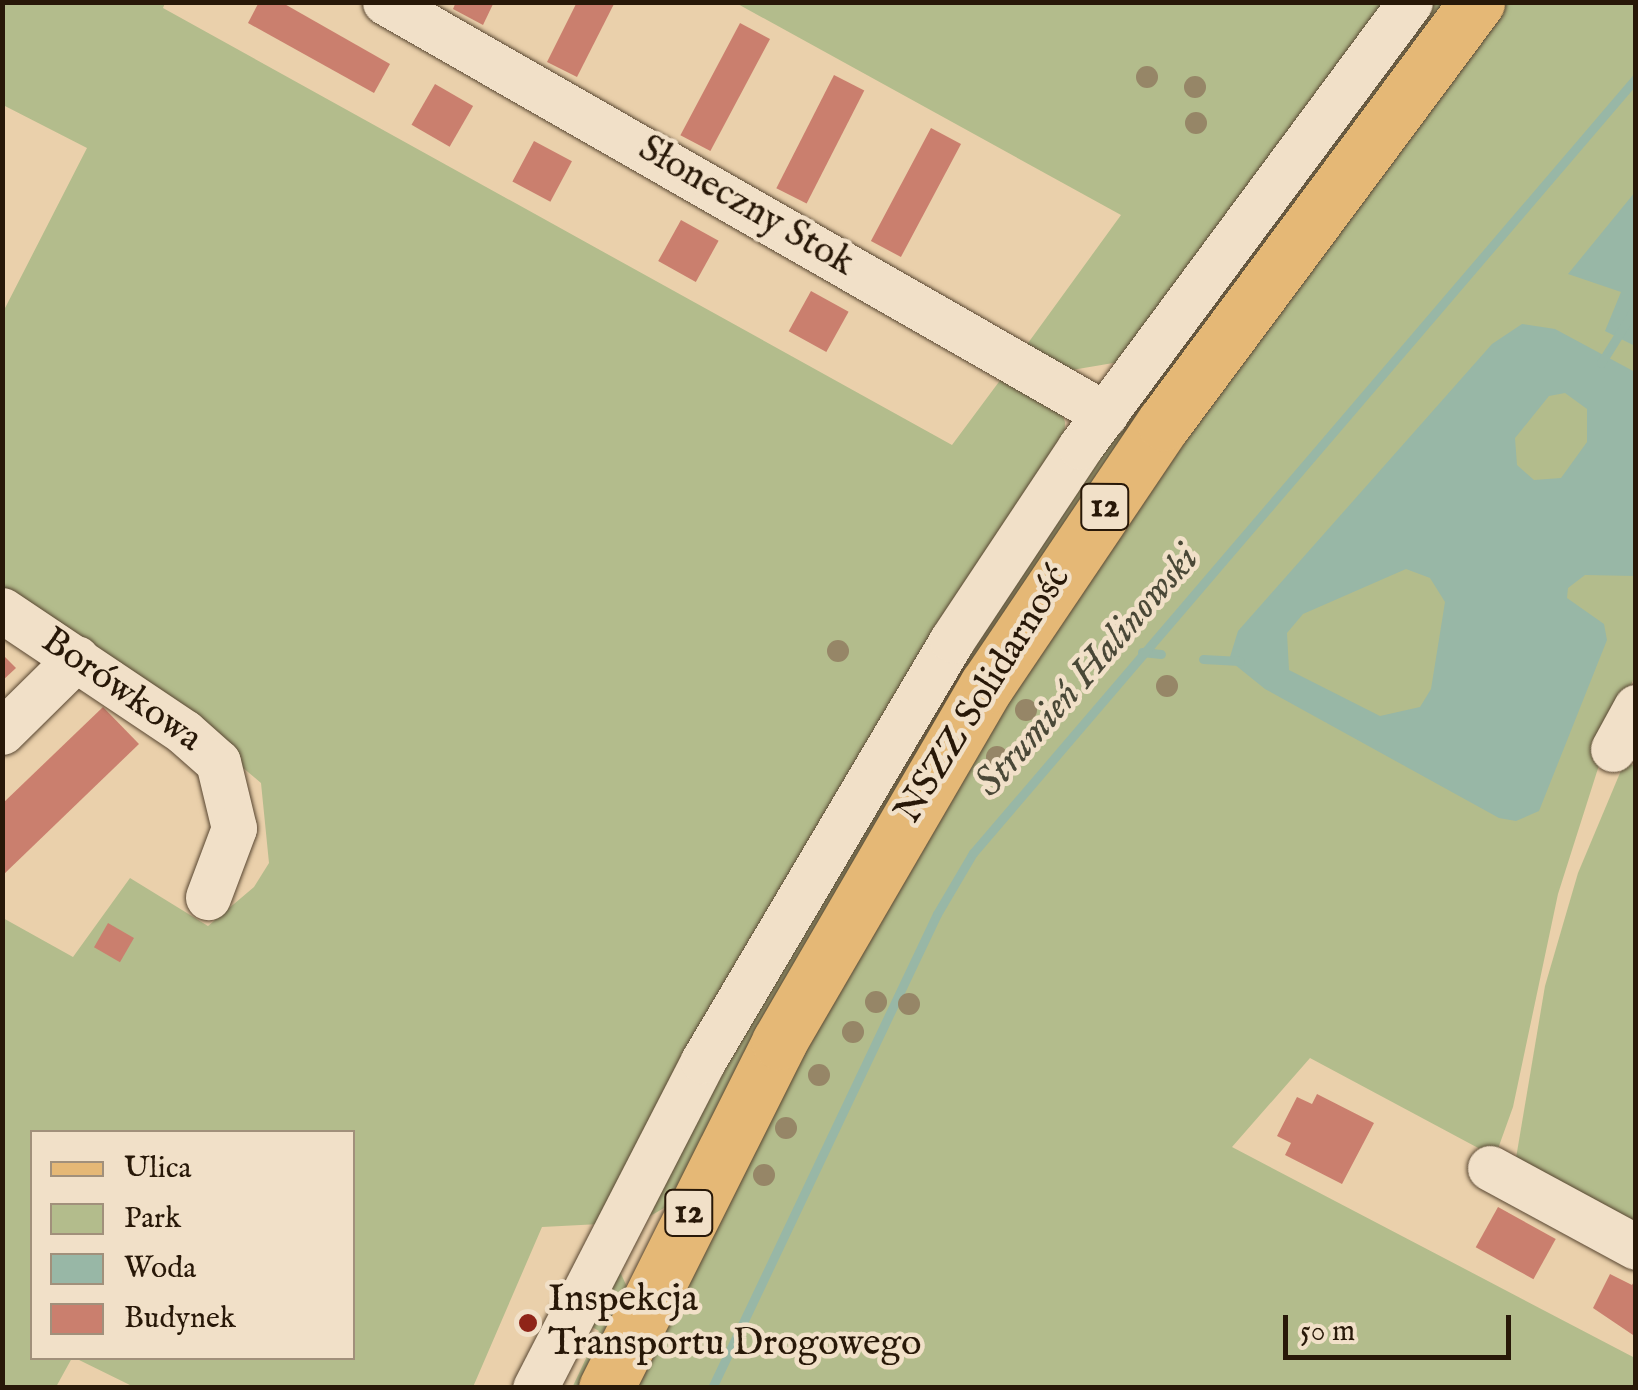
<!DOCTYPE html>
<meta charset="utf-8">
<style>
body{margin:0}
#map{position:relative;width:1638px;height:1390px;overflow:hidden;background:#ead0ab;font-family:"IM FELL English",serif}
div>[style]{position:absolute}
.green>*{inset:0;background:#b3bc8c}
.water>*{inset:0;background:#98b7a6}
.stream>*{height:9px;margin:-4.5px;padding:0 4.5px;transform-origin:4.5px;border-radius:4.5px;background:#98b7a6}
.building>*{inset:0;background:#ca7f6e;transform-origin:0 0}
.roads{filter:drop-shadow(0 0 2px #584631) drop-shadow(0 0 2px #584631)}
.minor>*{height:45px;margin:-22.5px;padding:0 22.5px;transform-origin:22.5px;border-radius:22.5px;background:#f1e0c8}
.major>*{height:55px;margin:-27.5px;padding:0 27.5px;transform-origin:27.5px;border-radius:27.5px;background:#e5b876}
.trees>*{width:22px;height:22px;margin:-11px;border-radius:50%;background:#968667}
.dots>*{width:28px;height:28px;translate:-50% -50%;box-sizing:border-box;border:5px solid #f1e0c8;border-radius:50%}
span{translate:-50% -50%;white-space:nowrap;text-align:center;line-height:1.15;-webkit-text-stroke:9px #f1e0c8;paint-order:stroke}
.shield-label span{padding:2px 8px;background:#f1e0c8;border:2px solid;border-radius:8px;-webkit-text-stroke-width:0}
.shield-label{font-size:35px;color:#281808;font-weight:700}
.street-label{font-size:38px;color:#281808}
.poi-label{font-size:38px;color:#281808}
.left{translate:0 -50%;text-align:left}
.water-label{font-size:40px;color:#4a4837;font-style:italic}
.frame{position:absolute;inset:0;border:5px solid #281808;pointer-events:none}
.legend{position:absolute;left:30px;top:1130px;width:325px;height:230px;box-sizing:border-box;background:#f1e0c8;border:2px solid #a1907b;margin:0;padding:12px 18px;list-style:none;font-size:30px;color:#281808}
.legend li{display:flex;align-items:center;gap:20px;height:50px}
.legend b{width:50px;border:2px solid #a1907b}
.scale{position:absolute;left:1283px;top:1315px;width:228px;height:45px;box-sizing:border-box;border:5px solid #281808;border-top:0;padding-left:12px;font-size:30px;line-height:35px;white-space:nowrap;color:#281808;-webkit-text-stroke:8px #f1e0c8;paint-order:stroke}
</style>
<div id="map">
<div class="green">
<div style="clip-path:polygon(3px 3px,165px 3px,163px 8px,952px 445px,1007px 371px,1058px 404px,1065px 422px,1064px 446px,600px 1224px,542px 1227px,473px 1387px,134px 1387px,75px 1358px,352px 1358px,352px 1132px,32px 1132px,32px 1358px,72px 1358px,56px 1387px,3px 1387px,3px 918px,73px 957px,130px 878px,208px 926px,254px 887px,269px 863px,261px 783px,178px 713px,3px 598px,2px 314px,87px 148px,3px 105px)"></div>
<div style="clip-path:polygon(736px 3px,1392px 3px,1125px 361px,1066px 371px,1023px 350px,1121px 215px)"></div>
<div style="clip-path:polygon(1425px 3px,1458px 3px,671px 1204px,645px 1219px,716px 1066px,1000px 588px)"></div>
<div style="clip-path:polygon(1495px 3px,1635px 3px,1635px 677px,1615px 715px,1558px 894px,1513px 1107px,1495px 1157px,1310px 1058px,1232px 1147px,1635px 1358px,1635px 1387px,630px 1388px,759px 1116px,1063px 599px)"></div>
<div style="clip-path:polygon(1625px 761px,1636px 767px,1635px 1236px,1514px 1170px,1545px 986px,1578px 873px)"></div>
<div style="clip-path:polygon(617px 1265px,627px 1287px,580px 1387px,572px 1388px,599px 1331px,592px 1327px,595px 1289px)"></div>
</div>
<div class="water">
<div style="clip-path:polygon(1635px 192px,1635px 346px,1605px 331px,1621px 292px,1568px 274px)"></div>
<div style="clip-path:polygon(evenodd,1522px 324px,1555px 329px,1635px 372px,1636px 576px,1585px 575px,1568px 588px,1567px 598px,1604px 624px,1607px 640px,1539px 811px,1516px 821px,1499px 818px,1265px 689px,1229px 660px,1238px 631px,1492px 344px,1522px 324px,1565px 393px,1587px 409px,1587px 442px,1561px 478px,1534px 480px,1517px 465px,1515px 438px,1549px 396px,1565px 393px,1522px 324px,1406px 569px,1430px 578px,1445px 602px,1431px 689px,1420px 707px,1380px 716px,1289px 670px,1287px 633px,1303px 614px,1406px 569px)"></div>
</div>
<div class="stream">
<div style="left:1601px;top:363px;width:66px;rotate:-58deg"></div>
<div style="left:1142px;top:652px;width:19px;rotate:6deg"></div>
<div style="left:1203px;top:659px;width:37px;rotate:3deg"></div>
<div style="left:712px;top:1388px;width:525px;rotate:-64.61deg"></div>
<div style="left:937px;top:914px;width:71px;rotate:-59.5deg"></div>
<div style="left:973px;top:853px;width:1020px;rotate:-49.45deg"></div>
</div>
<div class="building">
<div style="clip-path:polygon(259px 2px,281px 2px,390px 64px,374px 93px,248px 23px)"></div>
<div style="clip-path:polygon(456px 2px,494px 2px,483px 25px,453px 9px)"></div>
<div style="clip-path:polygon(577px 2px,615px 2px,577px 77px,547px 62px)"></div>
<div style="left:740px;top:23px;width:34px;height:127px;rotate:28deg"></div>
<div style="left:834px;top:75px;width:34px;height:127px;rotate:27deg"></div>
<div style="left:435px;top:84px;width:44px;height:47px;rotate:30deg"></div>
<div style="left:931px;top:128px;width:34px;height:128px;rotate:28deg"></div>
<div style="left:534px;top:141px;width:43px;height:46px;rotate:28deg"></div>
<div style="left:681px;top:220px;width:43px;height:47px;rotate:29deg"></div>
<div style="left:811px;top:291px;width:43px;height:46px;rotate:29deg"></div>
<div style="clip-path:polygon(2px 654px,16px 668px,2px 681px)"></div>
<div style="clip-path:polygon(103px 707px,139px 744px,2px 876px,2px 804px)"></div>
<div style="left:108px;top:923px;width:30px;height:28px;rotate:30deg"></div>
<div style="clip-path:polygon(1317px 1094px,1374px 1123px,1342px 1184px,1285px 1155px,1291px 1143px,1277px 1136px,1297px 1097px,1312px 1104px)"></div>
<div style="left:1498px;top:1207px;width:66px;height:46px;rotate:29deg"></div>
<div style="clip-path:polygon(1610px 1274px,1632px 1285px,1636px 1278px,1636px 1337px,1593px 1308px)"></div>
</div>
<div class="roads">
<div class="minor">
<div style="left:385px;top:2px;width:830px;rotate:29.78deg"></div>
<div style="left:2px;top:610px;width:219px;rotate:33.8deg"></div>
<div style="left:184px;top:732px;width:45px;rotate:41.4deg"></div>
<div style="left:218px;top:762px;width:68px;rotate:76.4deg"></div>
<div style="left:234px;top:828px;width:74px;rotate:110.6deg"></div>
<div style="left:2px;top:732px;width:105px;rotate:-44.6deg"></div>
<div style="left:1613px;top:749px;width:48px;rotate:-61.3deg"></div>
<div style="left:1490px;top:1168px;width:166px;rotate:28.4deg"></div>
<div style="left:535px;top:1388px;width:368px;rotate:-62.8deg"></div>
<div style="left:703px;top:1061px;width:489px;rotate:-59.4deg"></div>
<div style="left:952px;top:640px;width:232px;rotate:-56.4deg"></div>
<div style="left:1080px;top:447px;width:554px;rotate:-53.44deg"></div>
</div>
<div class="major">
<div style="left:606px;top:1388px;width:387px;rotate:-63.4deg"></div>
<div style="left:779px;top:1042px;width:413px;rotate:-59.8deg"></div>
<div style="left:987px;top:685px;width:316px;rotate:-56deg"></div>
<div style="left:1164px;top:423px;width:525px;rotate:-53.37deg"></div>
</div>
</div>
<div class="trees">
<div style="left:1147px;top:77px"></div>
<div style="left:1195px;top:87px"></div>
<div style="left:1196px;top:123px"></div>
<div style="left:838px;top:651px"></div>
<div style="left:1167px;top:686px"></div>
<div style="left:1026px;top:710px"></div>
<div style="left:997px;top:757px"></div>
<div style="left:876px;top:1002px"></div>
<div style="left:909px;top:1004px"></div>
<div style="left:853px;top:1032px"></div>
<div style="left:819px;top:1075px"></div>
<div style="left:786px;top:1128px"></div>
<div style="left:764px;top:1175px"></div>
</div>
<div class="dots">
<div style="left:528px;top:1323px;background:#8f2418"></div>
</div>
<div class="shield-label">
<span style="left:1105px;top:507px">12</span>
<span style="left:689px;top:1213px">12</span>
</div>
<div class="street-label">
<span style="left:746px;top:207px;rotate:30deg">Słoneczny Stok</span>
<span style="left:121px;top:691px;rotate:35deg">Borówkowa</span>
<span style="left:984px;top:695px;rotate:-58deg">NSZZ Solidarność</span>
</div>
<div class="poi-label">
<span class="left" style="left:548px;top:1323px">Inspekcja<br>Transportu Drogowego</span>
</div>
<div class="water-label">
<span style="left:1088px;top:672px;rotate:-49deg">Strumień Halinowski</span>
</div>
<div class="frame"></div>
<ul class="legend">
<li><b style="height:12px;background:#e5b876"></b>Ulica</li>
<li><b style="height:28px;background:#b3bc8c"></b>Park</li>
<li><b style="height:28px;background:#98b7a6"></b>Woda</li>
<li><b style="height:28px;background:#ca7f6e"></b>Budynek</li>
</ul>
<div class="scale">50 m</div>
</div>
